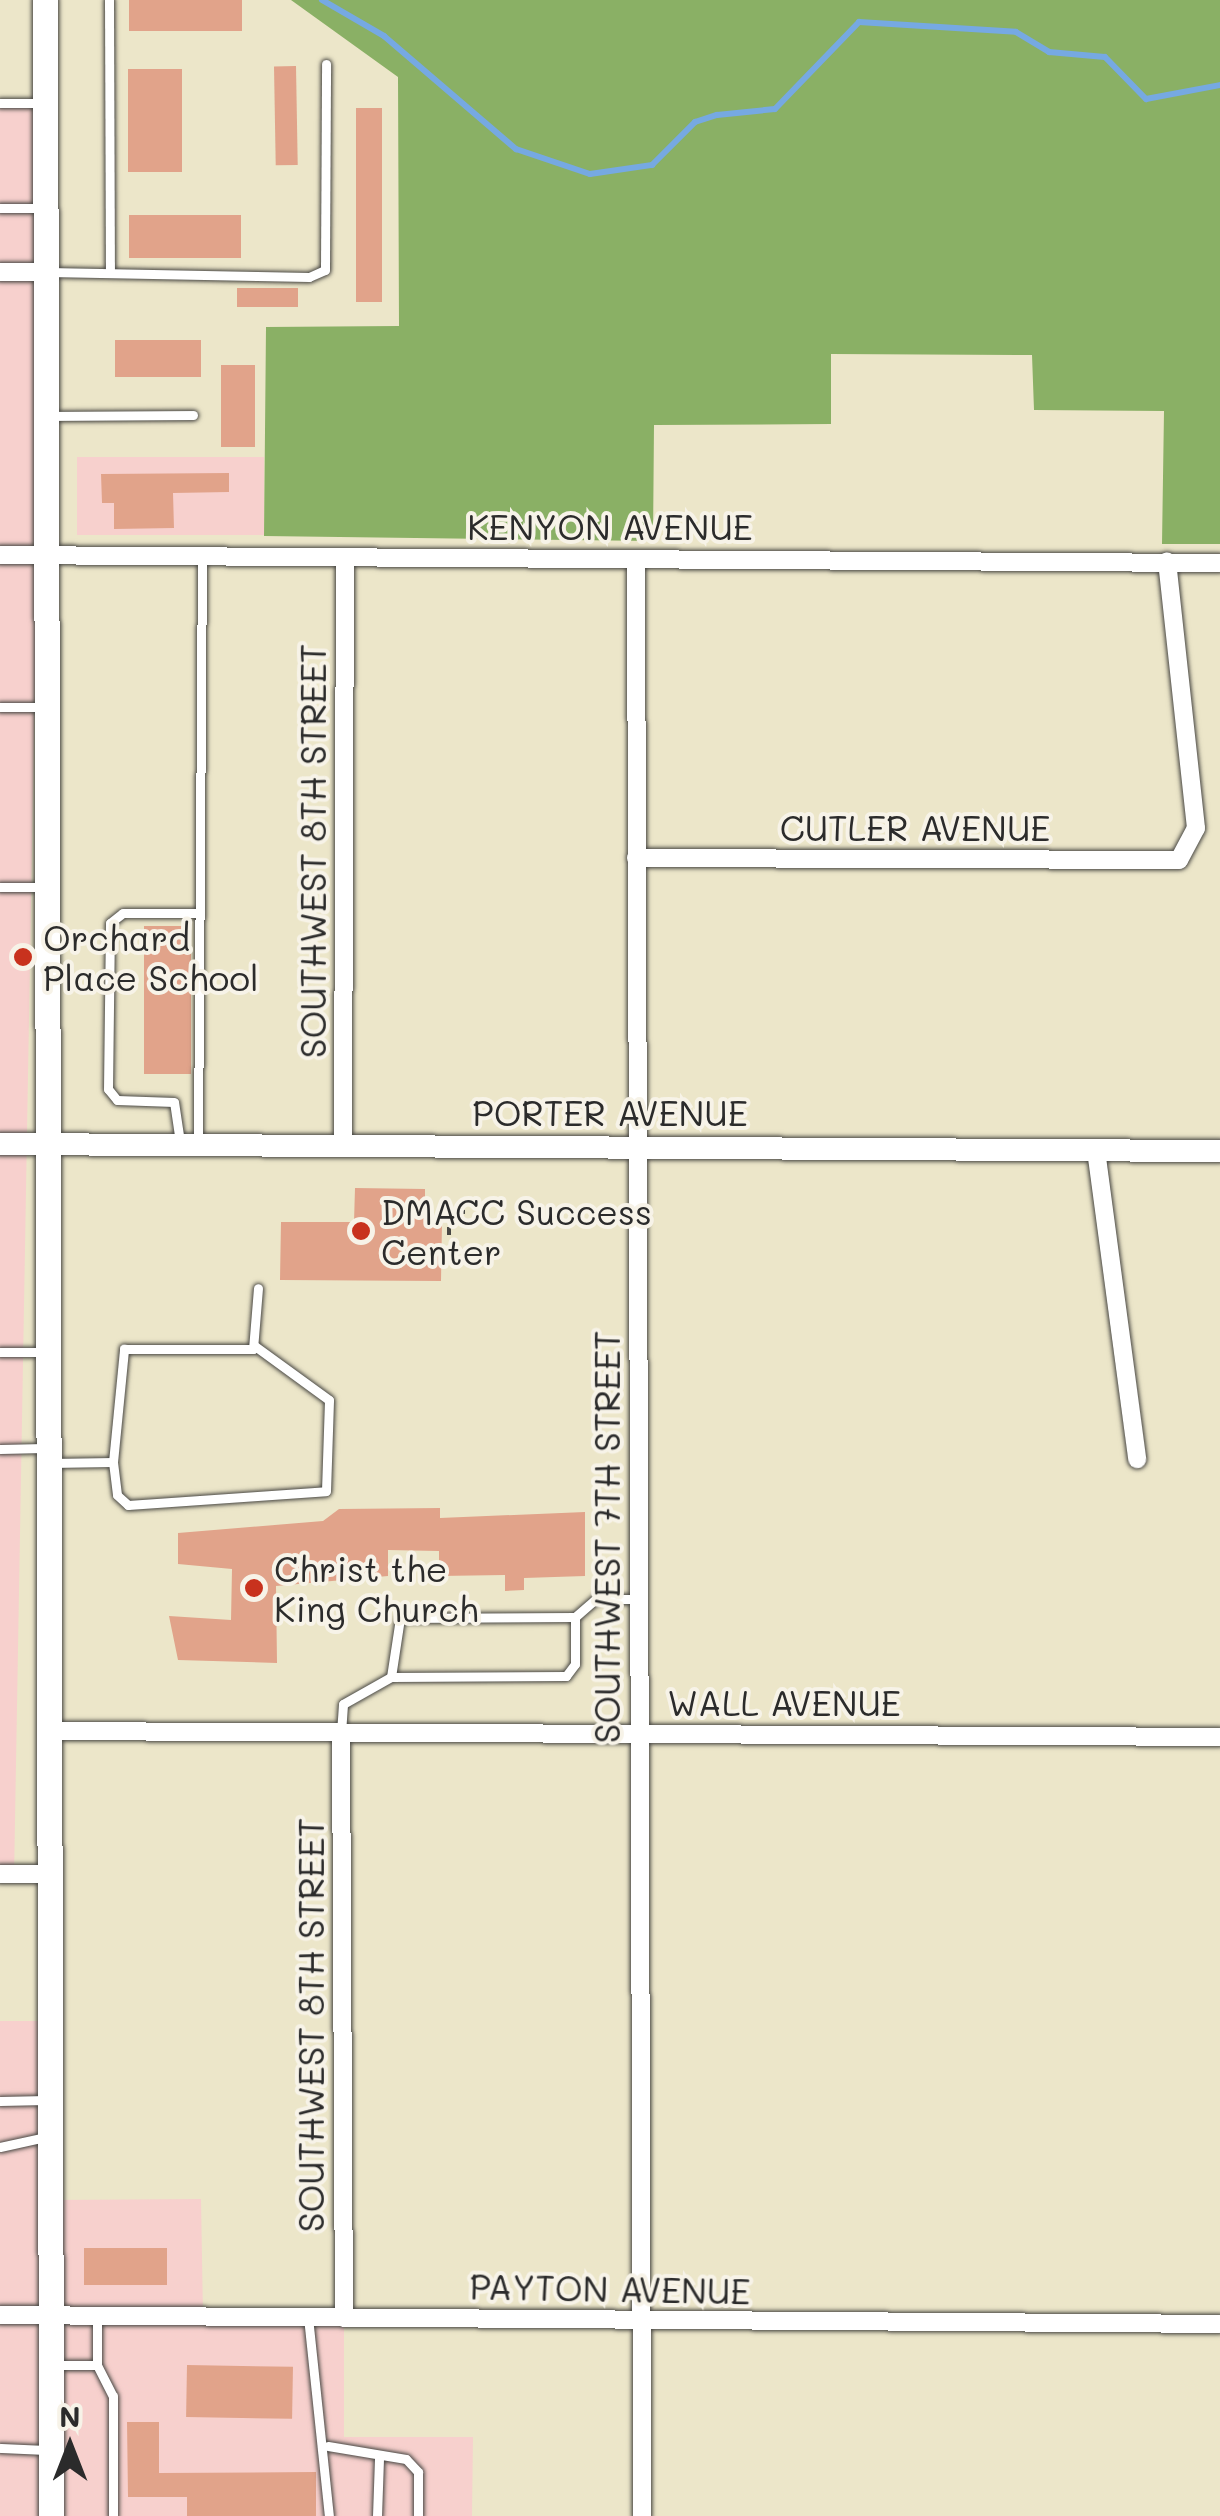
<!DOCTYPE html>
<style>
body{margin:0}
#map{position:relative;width:1220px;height:2516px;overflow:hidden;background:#ece6c9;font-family:Mali,sans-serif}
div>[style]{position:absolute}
.built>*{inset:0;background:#f7d0cd;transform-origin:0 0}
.forest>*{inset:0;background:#8ab065}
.stream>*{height:6px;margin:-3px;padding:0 3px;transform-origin:3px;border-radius:3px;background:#76a9e2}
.building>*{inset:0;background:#e1a38a;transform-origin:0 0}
.path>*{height:4px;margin-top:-2px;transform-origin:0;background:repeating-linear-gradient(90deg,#484743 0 8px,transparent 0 16px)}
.roads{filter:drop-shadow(0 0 2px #484743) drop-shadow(0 0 2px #484743)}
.service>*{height:9px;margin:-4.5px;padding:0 4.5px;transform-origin:4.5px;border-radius:4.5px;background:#fff}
.minor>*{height:18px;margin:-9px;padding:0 9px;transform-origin:9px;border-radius:9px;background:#fff}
.tertiary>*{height:22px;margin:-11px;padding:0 11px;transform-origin:11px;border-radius:11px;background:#fff}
.secondary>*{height:25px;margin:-12.5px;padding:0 12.5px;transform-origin:12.5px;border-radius:12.5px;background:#fff}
.dots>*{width:28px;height:28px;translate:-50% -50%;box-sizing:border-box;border:5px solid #f7f3e8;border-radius:50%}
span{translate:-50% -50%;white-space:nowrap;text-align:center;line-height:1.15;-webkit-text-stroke:8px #f7f3e8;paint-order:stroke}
.street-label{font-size:35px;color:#2b2b2b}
.poi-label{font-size:35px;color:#2b2b2b}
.left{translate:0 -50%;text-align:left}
.north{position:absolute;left:20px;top:2396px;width:100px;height:100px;-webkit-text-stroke:8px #f7f3e8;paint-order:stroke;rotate:0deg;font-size:28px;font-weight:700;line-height:40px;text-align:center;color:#2b2b2b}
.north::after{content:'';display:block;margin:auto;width:35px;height:45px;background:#2b2b2b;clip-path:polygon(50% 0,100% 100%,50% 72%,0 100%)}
</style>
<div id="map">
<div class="built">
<div style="left:0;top:101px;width:45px;height:1773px;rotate:1deg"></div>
<div style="left:77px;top:457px;width:187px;height:78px"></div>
<div style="clip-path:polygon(0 2021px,48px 2021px,50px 2200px,201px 2199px,203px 2316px,344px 2318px,344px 2437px,473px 2437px,472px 2516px,0 2516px)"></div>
</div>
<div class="forest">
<div style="clip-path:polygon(291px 0,1220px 0,1220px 544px,1162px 544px,1164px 411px,1034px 410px,1032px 355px,831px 354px,831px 424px,654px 425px,653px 541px,264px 536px,266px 327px,399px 326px,398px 77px)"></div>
</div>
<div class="stream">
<div style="left:322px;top:0;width:72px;rotate:30.1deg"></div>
<div style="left:384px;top:36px;width:174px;rotate:40.6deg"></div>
<div style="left:516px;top:149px;width:78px;rotate:18.7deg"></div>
<div style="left:590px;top:174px;width:63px;rotate:-8.3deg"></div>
<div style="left:652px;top:165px;width:61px;rotate:-45deg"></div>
<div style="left:695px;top:122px;width:23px;rotate:-18deg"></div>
<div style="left:717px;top:115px;width:58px;rotate:-5.9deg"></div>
<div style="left:775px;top:109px;width:121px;rotate:-46deg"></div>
<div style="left:859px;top:22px;width:157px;rotate:3.6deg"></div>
<div style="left:1016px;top:32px;width:39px;rotate:31deg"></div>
<div style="left:1049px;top:52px;width:56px;rotate:5.1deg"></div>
<div style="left:1105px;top:57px;width:59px;rotate:45.7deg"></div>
<div style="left:1146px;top:99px;width:75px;rotate:-10.7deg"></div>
</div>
<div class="building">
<div style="left:129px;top:0;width:113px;height:31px"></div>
<div style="left:296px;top:66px;width:99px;height:22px;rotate:89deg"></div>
<div style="left:128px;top:69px;width:54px;height:103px"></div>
<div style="left:356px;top:108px;width:26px;height:194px"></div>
<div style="left:129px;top:215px;width:112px;height:43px"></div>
<div style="left:237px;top:288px;width:61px;height:19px"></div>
<div style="left:115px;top:340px;width:86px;height:37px"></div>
<div style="left:221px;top:365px;width:34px;height:82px"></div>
<div style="clip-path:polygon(229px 473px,229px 492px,173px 493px,174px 528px,114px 529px,114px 503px,102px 503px,101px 474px)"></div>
<div style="left:144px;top:926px;width:47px;height:148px"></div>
<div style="clip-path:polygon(355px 1188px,425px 1189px,425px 1223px,442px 1223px,441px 1281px,280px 1280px,281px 1222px,354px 1222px)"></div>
<div style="clip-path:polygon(440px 1508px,440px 1518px,585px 1512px,585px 1576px,524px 1578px,524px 1590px,505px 1591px,505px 1575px,439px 1576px,439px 1551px,388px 1550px,388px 1576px,276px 1586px,277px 1663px,178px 1660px,169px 1616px,231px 1620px,232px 1569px,178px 1564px,178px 1533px,323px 1521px,339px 1509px)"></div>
<div style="left:84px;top:2248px;width:83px;height:37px"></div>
<div style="left:187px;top:2365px;width:106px;height:52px;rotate:1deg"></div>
<div style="clip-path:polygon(127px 2422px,159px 2422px,159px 2473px,316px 2472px,316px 2516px,187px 2516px,187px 2497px,128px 2497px)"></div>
</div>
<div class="path">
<div style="left:425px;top:1211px;width:42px;rotate:1.4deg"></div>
<div style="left:449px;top:1211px;width:30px;rotate:90deg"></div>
</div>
<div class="roads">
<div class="service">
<div style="left:109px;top:0;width:273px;rotate:89.8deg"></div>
<div style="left:0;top:103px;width:42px"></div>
<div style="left:0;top:208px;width:42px"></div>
<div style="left:48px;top:272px;width:261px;rotate:1.1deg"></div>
<div style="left:309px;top:277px;width:17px;rotate:-24deg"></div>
<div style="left:325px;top:270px;width:206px;rotate:-89.7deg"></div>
<div style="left:48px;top:416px;width:145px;rotate:-0.4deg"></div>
<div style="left:0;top:707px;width:43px"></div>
<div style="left:0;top:887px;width:42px"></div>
<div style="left:180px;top:1142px;width:40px;rotate:-98.5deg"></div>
<div style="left:174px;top:1102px;width:57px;rotate:-178deg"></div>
<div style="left:117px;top:1100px;width:14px;rotate:-129deg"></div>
<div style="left:108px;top:1089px;width:166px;rotate:-89.3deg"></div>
<div style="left:110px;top:923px;width:16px;rotate:-38deg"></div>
<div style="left:123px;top:913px;width:73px"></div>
<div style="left:198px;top:1142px;width:586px;rotate:-89.61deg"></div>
<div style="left:0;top:1352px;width:44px"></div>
<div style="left:0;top:1449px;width:44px;rotate:-1.3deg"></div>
<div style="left:113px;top:1462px;width:33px;rotate:83deg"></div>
<div style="left:117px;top:1495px;width:15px;rotate:42deg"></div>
<div style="left:128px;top:1505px;width:198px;rotate:-4deg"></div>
<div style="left:326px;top:1491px;width:91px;rotate:-88.1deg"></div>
<div style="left:329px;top:1400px;width:92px;rotate:-143.9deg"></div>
<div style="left:50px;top:1463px;width:63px;rotate:-0.9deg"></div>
<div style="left:113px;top:1462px;width:114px;rotate:-84.4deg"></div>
<div style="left:124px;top:1349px;width:129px"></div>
<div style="left:253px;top:1349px;width:61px;rotate:-85.3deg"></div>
<div style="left:391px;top:1677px;width:175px;rotate:-0.3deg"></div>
<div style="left:566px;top:1676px;width:15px;rotate:-53deg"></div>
<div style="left:575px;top:1664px;width:47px;rotate:-90deg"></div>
<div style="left:341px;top:1733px;width:29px;rotate:-86deg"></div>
<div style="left:343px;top:1704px;width:55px;rotate:-29.4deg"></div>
<div style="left:391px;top:1677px;width:60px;rotate:-81.3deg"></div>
<div style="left:400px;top:1618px;width:175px;rotate:-0.3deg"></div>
<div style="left:575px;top:1617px;width:28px;rotate:-41deg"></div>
<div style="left:596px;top:1599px;width:42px"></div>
<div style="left:0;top:2101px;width:46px;rotate:-1.2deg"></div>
<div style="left:0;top:2147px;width:46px;rotate:-12.5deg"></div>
<div style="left:308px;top:2317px;width:200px;rotate:84deg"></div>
<div style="left:53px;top:2365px;width:44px"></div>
<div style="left:97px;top:2365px;width:49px;rotate:-90deg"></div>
<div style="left:97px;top:2365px;width:35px;rotate:63deg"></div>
<div style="left:113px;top:2396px;width:120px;rotate:90deg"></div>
<div style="left:328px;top:2446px;width:79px;rotate:9.5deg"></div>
<div style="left:406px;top:2459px;width:18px;rotate:47deg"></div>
<div style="left:418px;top:2472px;width:44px;rotate:90deg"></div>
<div style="left:0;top:2448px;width:47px;rotate:2.4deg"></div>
<div style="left:377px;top:2516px;width:58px;rotate:-88deg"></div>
</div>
<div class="minor">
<div style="left:0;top:272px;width:45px"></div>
<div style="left:0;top:555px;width:1220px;rotate:0.38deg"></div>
<div style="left:636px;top:559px;width:1957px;rotate:89.82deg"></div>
<div style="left:636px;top:858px;width:543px;rotate:0.21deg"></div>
<div style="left:1179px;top:860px;width:36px;rotate:-62deg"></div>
<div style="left:1196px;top:828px;width:268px;rotate:-96.2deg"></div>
<div style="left:343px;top:1146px;width:589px;rotate:-89.81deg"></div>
<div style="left:1096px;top:1150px;width:312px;rotate:82.4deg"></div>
<div style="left:47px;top:1731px;width:1173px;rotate:0.29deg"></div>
<div style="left:341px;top:1733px;width:585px;rotate:89.71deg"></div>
<div style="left:0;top:1874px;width:48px"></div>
<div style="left:0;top:2315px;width:1220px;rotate:0.42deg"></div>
</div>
<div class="tertiary">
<div style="left:0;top:1144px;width:1220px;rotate:0.33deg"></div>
</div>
<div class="secondary">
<div style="left:45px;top:0;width:2516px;rotate:89.86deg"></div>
</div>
</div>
<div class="dots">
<div style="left:23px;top:957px;background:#c8321e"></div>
<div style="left:361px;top:1231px;background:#c8321e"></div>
<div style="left:254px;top:1588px;background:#c8321e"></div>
</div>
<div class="street-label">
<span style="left:610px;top:526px">KENYON AVENUE</span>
<span style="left:915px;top:827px">CUTLER AVENUE</span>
<span style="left:312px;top:851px;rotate:-90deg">SOUTHWEST 8TH STREET</span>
<span style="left:610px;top:1112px">PORTER AVENUE</span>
<span style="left:606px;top:1537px;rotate:-90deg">SOUTHWEST 7TH STREET</span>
<span style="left:784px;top:1702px">WALL AVENUE</span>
<span style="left:310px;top:2025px;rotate:-90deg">SOUTHWEST 8TH STREET</span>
<span style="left:610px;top:2288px;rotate:1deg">PAYTON AVENUE</span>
</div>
<div class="poi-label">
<span class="left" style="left:43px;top:957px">Orchard<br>Place School</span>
<span class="left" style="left:381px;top:1231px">DMACC Success<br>Center</span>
<span class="left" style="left:274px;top:1588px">Christ the<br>King Church</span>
</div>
<div class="north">N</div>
</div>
